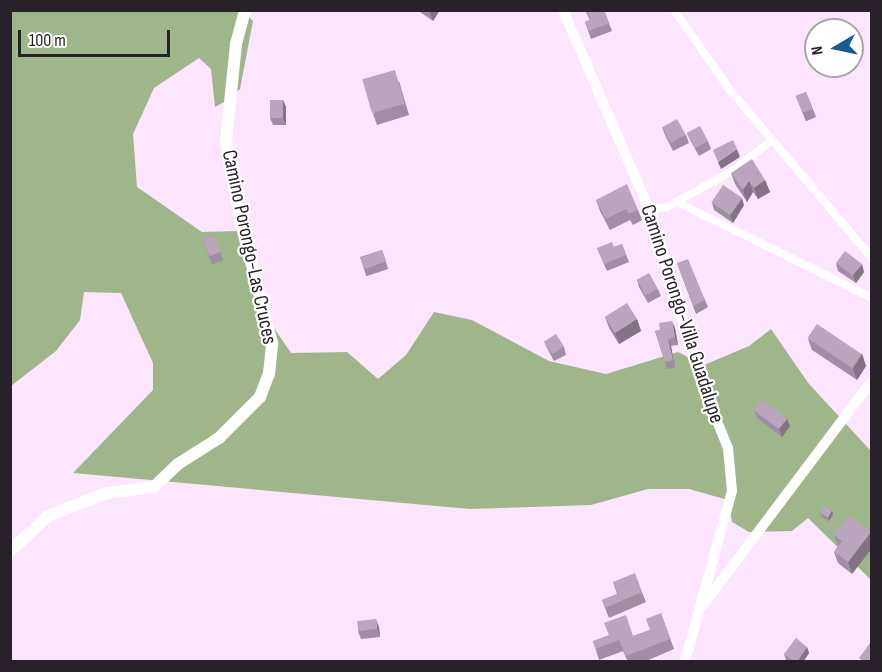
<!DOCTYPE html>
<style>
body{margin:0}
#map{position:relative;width:882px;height:672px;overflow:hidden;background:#fce5fe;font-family:"Sofia Sans Condensed",sans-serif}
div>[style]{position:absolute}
.forest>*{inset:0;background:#9fb68a}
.minor>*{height:8px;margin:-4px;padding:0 4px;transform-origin:4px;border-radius:4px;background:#fff}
.tertiary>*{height:10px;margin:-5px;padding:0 5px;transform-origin:5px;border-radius:5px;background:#fff}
.secondary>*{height:12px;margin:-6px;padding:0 6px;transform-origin:6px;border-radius:6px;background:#fff}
.wall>*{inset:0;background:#a08ea3;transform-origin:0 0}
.shaded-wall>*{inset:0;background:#827484}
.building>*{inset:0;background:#baa5bd;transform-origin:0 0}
span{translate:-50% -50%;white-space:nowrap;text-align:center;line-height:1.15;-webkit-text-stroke:4.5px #fff;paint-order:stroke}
.street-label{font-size:21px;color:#29212a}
.frame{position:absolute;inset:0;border:12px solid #29212a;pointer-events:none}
.north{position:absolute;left:804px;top:18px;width:60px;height:60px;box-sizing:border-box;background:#fff;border:2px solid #a9a6aa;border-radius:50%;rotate:261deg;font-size:16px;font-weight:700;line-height:24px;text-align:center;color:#29212a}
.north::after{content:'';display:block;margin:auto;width:21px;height:27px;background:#155d91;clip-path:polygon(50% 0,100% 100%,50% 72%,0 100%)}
.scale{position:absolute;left:18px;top:30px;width:152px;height:27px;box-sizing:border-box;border:3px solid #29212a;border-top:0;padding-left:8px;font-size:18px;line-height:21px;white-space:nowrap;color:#29212a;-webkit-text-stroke:4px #fff;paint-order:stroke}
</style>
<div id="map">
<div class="forest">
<div style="clip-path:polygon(11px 11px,243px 11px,253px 21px,240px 89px,226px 101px,215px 107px,211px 69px,199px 58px,154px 88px,133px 134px,137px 187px,202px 232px,239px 231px,256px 301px,291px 353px,347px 352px,378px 379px,406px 355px,434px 312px,472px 320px,549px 361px,606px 374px,678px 352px,704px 365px,749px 346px,771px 329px,809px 384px,871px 451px,871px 580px,808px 518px,792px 531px,749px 532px,732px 522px,728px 500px,689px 489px,648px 489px,591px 505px,470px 509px,73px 473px,153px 390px,153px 363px,121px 293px,84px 292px,80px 320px,56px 351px,11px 386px)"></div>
</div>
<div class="minor">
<div style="left:674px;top:10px;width:98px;rotate:55deg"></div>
<div style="left:730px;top:90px;width:220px;rotate:49.8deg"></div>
<div style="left:677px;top:202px;width:217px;rotate:26.2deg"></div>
<div style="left:649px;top:209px;width:18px;rotate:-6deg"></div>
<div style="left:667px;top:207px;width:77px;rotate:-28.9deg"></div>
<div style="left:734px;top:170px;width:48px;rotate:-38.3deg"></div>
</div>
<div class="tertiary">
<div style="left:563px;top:10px;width:217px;rotate:66.6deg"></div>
<div style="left:649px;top:209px;width:186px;rotate:73.1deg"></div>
<div style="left:703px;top:387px;width:66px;rotate:67.7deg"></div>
<div style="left:728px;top:448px;width:43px;rotate:84.7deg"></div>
<div style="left:732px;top:491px;width:177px;rotate:105.4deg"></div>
<div style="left:703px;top:605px;width:281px;rotate:-53deg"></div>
</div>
<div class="secondary">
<div style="left:10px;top:551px;width:52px;rotate:-42.6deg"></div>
<div style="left:48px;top:516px;width:63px;rotate:-21.3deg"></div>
<div style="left:107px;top:493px;width:47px;rotate:-7.3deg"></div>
<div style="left:154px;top:487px;width:33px;rotate:-44deg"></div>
<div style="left:178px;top:464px;width:49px;rotate:-32.4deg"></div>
<div style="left:219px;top:438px;width:58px;rotate:-45deg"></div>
<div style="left:260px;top:397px;width:25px;rotate:-69deg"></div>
<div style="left:269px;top:374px;width:31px;rotate:-84deg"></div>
<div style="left:272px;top:343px;width:124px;rotate:-104.5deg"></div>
<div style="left:241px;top:223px;width:83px;rotate:-100.4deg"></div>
<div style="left:226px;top:141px;width:98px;rotate:-84.1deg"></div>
<div style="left:236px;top:44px;width:35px;rotate:-75deg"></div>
</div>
<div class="wall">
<div style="clip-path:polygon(420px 10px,440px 10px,433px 21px,420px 12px)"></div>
<div style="clip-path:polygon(585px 10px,604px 10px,612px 31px,591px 39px,585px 22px,590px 20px)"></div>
<div style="clip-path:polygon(399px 81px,409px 115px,377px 125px,373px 114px)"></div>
<div style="left:806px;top:92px;width:27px;height:11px;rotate:68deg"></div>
<div style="clip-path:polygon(283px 100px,286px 107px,286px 125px,273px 125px,270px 118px)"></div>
<div style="clip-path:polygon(662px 127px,686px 135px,689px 143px,673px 151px,665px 135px)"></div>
<div style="clip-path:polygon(687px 133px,708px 141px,711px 149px,699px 156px,690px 140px)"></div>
<div style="clip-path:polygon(731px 173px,765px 180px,770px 192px,758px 199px,753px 192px,747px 202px,735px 184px)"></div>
<div style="clip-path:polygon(596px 200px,638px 210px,642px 220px,633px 225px,630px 220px,610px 230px,600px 211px)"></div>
<div style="clip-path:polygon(712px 203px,744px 205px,733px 223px,714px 210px)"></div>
<div style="left:214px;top:235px;width:27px;height:12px;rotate:70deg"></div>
<div style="clip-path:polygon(622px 244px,629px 262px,607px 271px,597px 248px,614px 247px)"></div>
<div style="left:382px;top:250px;width:20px;height:23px;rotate:72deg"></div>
<div style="clip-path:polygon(677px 263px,705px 300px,708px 307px,696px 314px)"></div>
<div style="clip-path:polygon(836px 263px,864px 272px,856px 283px,838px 271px)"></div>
<div style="clip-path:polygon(637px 280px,658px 289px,661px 296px,648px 303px,639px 287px)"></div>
<div style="clip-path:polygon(605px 317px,637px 319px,641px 331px,619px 344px,609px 328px)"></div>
<div style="clip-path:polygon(675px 328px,678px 345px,671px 346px,675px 368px,667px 369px,655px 331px)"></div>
<div style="clip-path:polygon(808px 339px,862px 354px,866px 366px,857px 380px,812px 350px)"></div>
<div style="clip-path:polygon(544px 341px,564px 347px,566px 355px,554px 361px,547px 348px)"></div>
<div style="clip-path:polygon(754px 410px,790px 426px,782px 437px,757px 418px)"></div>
<div style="clip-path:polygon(820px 513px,833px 514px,829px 521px,821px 517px)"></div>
<div style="clip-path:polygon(871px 532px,872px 535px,872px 548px,852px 574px,838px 563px,834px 552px,838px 546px,834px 535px)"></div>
<div style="clip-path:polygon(613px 582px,642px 592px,646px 602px,609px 618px,602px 600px,617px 594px)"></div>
<div style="clip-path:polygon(661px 613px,674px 649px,644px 662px,628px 662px,623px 651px,599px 660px,593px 641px,633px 636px,650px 630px)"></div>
<div style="clip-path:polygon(379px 627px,380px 637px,361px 639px,358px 631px)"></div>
<div style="clip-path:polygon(807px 647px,809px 653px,803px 662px,788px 662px,786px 660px,784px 654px)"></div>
</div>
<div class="shaded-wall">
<div style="clip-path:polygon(432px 10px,440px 10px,433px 21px,430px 13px)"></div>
<div style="clip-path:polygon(283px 100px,286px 107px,286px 125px,283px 118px)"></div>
<div style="clip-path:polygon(737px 149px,740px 157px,721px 169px,718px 162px)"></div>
<div style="clip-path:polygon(765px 180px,770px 192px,758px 199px,754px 188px)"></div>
<div style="clip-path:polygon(749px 181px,753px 192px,747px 202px,743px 190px)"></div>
<div style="clip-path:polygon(742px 198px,744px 205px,733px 223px,730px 215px)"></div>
<div style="clip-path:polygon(862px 264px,864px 272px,856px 283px,853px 275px)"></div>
<div style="clip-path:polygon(637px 319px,641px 331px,619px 344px,615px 333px)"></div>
<div style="clip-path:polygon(672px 321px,675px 328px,678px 345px,675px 337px)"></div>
<div style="clip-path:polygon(668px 339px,671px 346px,675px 368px,673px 360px)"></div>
<div style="clip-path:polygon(862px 354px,866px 366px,857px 380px,853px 369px)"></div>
<div style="clip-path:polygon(787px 419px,790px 426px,782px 437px,779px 429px)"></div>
<div style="clip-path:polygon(832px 510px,833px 514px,829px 521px,828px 517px)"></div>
<div style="clip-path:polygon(871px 532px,872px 535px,872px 548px,852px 574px,848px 562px)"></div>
<div style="clip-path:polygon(376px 619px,379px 627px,380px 637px,377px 629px)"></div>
<div style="clip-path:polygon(807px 647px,809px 653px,803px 662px,797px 662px)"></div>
</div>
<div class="building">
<div style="clip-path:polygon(586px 10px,604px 10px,609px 23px,589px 31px,585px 22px,591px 19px)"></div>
<div style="left:395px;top:70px;width:35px;height:34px;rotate:74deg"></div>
<div style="left:806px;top:92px;width:18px;height:11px;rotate:68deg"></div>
<div style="left:270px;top:100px;width:13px;height:18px"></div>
<div style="left:677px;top:119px;width:18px;height:17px;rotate:61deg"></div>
<div style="left:700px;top:126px;width:17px;height:15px;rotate:62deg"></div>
<div style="clip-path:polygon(733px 140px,737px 149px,718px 162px,713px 150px)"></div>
<div style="clip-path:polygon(752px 159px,765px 180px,754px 188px,749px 181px,743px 190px,731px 173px)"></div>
<div style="clip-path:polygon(627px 184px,638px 210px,629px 214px,626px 209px,606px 219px,596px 200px)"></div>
<div style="left:723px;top:185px;width:23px;height:21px;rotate:34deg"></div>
<div style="left:214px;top:235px;width:18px;height:12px;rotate:68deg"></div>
<div style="clip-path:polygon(612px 242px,614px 247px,622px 244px,626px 255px,604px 264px,597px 248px)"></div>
<div style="left:382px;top:250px;width:12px;height:23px;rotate:70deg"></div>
<div style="left:845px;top:251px;width:21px;height:15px;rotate:37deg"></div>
<div style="clip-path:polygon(688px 259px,705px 300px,693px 306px,677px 263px)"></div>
<div style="left:649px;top:273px;width:18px;height:14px;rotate:61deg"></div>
<div style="left:627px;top:303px;width:19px;height:26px;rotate:58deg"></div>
<div style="clip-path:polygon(672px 321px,675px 337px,668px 339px,673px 360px,665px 362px,655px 331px,660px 330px,659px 323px)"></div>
<div style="left:817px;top:324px;width:54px;height:17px;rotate:34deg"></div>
<div style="left:556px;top:334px;width:15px;height:14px;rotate:58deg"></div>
<div style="left:762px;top:400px;width:31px;height:13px;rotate:37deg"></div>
<div style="left:824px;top:506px;width:9px;height:8px;rotate:27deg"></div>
<div style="clip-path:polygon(849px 516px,871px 532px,848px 562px,834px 552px,842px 541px,834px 535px)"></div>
<div style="clip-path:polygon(635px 573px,642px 592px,605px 608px,602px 600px,618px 594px,613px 582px)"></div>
<div style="clip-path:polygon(661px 613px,670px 639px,626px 656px,619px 640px,595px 649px,593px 641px,609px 635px,604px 623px,626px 615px,633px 636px,650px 630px,646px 619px)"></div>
<div style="left:376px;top:619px;width:10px;height:19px;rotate:84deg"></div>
<div style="clip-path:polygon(796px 638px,807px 647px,797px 662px,794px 662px,784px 654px)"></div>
<div style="clip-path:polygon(870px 643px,872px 644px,872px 662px,864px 662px,859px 658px)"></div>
</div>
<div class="street-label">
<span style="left:249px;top:247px;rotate:78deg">Camino Porongo-Las Cruces</span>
<span style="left:682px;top:314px;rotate:72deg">Camino Porongo-Villa Guadalupe</span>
</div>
<div class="frame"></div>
<div class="north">N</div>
<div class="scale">100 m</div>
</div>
